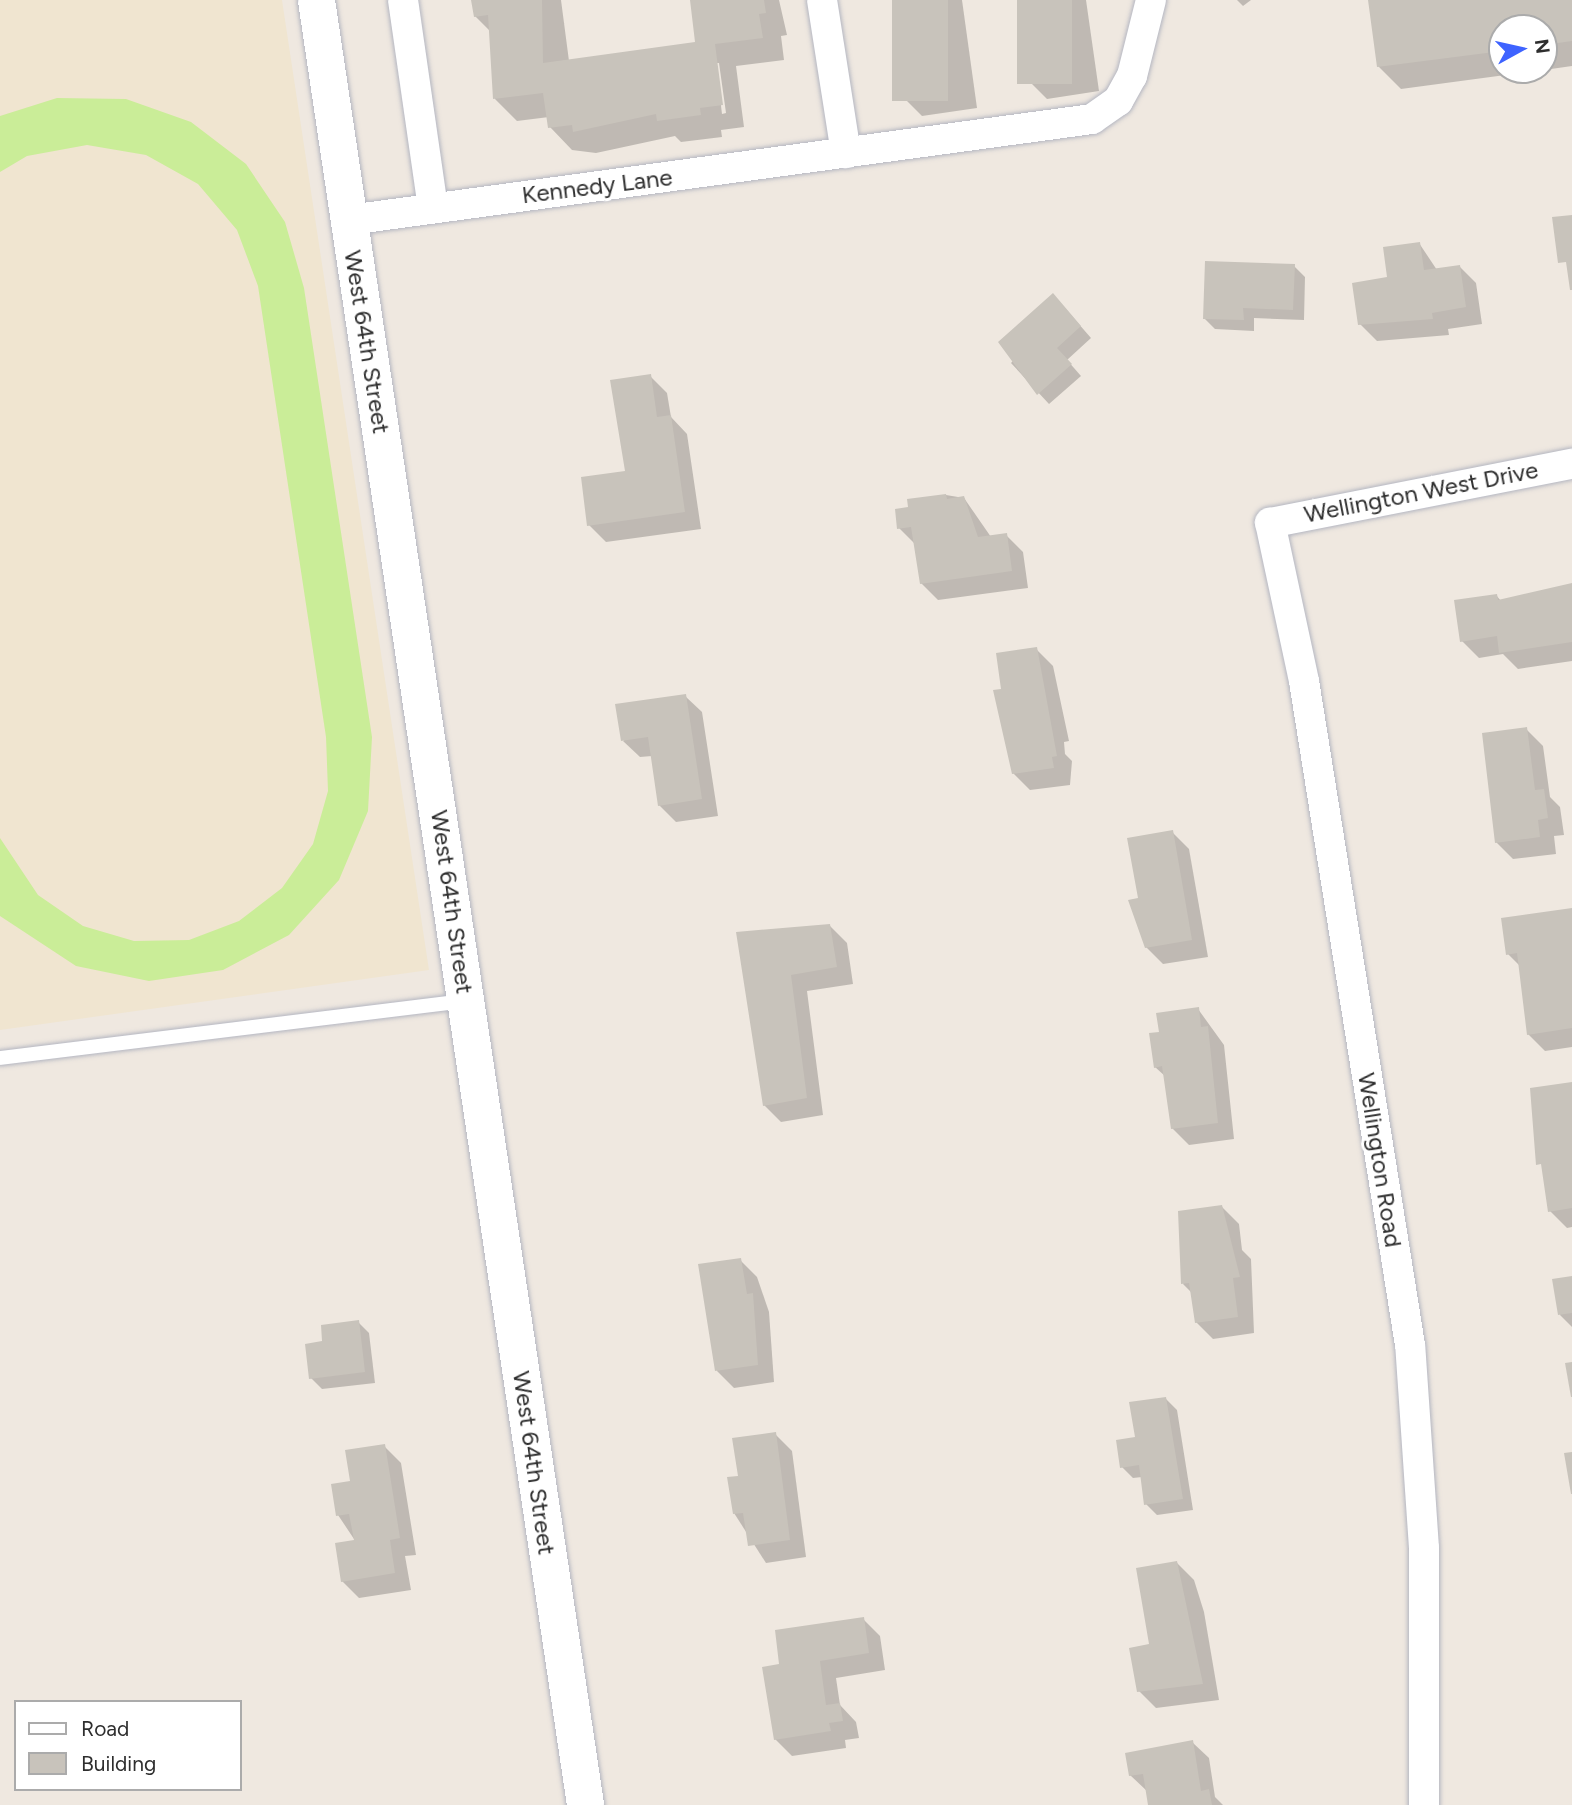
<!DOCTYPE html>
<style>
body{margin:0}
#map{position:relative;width:1572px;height:1805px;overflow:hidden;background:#efe8e0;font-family:Figtree,sans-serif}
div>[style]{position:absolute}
.education>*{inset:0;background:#f0e5d0}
.pitch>*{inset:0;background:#caed98}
.shadow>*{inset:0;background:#0003}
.building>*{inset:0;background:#c8c3bb;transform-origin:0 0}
.roads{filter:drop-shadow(0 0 2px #b4b6c1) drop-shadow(0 0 2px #b4b6c1)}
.service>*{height:14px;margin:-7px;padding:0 7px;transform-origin:7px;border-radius:7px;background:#fff}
.minor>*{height:30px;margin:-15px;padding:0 15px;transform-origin:15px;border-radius:15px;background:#fff}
.tertiary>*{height:37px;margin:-18.5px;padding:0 18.5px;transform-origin:18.5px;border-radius:18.5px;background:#fff}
span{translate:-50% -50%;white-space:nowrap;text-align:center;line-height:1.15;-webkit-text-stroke:6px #fff;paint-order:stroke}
.street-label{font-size:24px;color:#2e2e2e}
.legend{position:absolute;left:14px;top:1700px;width:228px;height:91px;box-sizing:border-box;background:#fff;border:2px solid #ababab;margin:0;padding:9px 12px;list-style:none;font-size:21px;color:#2e2e2e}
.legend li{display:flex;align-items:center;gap:14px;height:35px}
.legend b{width:35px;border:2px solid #ababab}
.north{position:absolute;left:1488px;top:14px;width:70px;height:70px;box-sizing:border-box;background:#fff;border:2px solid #ababab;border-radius:50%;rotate:82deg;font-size:19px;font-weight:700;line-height:28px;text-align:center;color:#2e2e2e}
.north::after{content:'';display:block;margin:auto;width:24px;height:32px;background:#3e63ff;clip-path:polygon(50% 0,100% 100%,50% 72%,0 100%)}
</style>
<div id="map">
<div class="education">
<div style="clip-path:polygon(0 0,282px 0,429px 970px,0 1030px)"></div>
</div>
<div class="pitch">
<div style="clip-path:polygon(57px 98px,126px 99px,191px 122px,246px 164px,285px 222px,304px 288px,372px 737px,368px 811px,339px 880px,289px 935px,223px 970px,149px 981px,76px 966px,0 916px,0 838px,38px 895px,83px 926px,134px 941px,189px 940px,239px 921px,282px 888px,313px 844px,328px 791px,326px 737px,258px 286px,237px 230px,198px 184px,146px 155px,87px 145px,27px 156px,0 172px,0 116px)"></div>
</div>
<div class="shadow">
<div style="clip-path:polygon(evenodd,473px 0,561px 0,569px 61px,697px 43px,691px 0,779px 0,787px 35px,781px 36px,784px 60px,736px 66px,744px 127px,721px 130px,722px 137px,681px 142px,675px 136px,596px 153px,572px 150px,550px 127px,549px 117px,517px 121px,495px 99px,490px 31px,475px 16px,473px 0,716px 63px,719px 63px,726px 113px,722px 114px,716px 63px)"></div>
<div style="clip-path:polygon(893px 0,962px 0,977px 108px,922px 116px,905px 99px)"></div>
<div style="clip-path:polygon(1018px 0,1086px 0,1099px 91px,1047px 99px,1030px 82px)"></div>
<div style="clip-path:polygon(1237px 0,1251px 0,1243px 6px)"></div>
<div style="clip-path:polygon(1369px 0,1572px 0,1572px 66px,1544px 70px,1544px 28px,1502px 28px,1502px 70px,1543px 70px,1401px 89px,1378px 66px)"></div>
<div style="clip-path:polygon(1419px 243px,1437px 270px,1459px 266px,1476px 283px,1482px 324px,1448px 329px,1449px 335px,1377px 341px,1360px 324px)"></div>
<div style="clip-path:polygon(1294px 266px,1305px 277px,1304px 320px,1254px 318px,1254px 331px,1215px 329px,1204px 318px)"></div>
<div style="clip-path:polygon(1064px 307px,1091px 338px,1067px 360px,1081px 376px,1049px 404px,1011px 363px)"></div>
<div style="clip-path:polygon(650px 376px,667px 393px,671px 417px,687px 434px,701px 529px,606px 542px,589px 525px,627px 472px)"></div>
<div style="clip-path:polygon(946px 495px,964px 498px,991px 537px,1006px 535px,1023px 552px,1028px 588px,938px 600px,921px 583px,915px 544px,899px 528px)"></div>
<div style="clip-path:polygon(1572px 587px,1572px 661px,1518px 669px,1503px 654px,1479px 658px,1462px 641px,1496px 595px,1501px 601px)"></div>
<div style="clip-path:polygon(1036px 649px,1053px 666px,1069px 741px,1064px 742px,1065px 754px,1072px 761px,1070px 785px,1030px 790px,1013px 773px,1003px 690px)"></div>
<div style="clip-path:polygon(685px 696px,702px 712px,718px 816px,676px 822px,659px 805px,652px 756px,640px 757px,623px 741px)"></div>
<div style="clip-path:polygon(1526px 729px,1543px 746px,1550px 797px,1560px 807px,1564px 835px,1554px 836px,1556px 854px,1513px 859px,1496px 842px)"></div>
<div style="clip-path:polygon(1172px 832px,1189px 849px,1208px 957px,1163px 964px,1146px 947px,1140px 899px)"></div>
<div style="clip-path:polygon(1572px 910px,1572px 1047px,1545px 1051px,1528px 1034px,1521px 967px,1508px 954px)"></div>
<div style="clip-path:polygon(830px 926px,847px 943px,853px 984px,807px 991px,823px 1115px,781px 1122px,764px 1105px,738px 934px)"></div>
<div style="clip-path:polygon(1198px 1009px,1224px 1045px,1234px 1139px,1189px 1145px,1172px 1128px,1166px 1077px,1155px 1067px)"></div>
<div style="clip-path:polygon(1572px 1084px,1572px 1227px,1567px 1228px,1550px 1211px)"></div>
<div style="clip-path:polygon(1222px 1207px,1239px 1224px,1242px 1250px,1251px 1259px,1254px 1333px,1213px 1339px,1196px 1322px,1192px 1293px,1183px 1284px)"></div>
<div style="clip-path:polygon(740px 1260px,757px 1277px,769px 1312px,774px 1382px,734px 1388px,717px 1371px)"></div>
<div style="clip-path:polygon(1572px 1278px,1572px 1327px,1560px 1315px)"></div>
<div style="clip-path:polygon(358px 1322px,369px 1333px,375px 1383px,322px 1389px,311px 1378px,324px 1343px)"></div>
<div style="clip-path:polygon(1165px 1398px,1177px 1410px,1193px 1510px,1157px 1515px,1146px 1504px,1142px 1477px,1133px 1478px,1122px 1467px)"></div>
<div style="clip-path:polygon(775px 1434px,792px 1451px,806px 1557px,766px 1563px,734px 1513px,740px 1477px)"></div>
<div style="clip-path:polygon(384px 1446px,401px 1463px,416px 1555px,405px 1556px,411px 1590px,359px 1598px,342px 1581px,356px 1542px,338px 1515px,352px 1482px)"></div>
<div style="clip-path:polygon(1177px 1563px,1194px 1580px,1204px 1612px,1219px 1700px,1156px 1708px,1139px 1691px)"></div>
<div style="clip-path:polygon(863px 1619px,880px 1636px,885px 1670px,836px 1678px,840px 1705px,856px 1722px,859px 1738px,845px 1740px,846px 1748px,792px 1756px,775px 1739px,781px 1666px)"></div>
<div style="clip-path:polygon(1192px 1742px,1209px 1758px,1215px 1797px,1223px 1805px,1150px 1805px,1148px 1792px,1130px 1775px)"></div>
</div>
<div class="building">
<div style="clip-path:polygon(471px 0,542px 0,543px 63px,695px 42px,690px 0,764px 0,766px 13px,759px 14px,763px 38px,715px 44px,723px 105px,700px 108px,701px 115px,657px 121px,656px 114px,573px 132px,572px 125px,548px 128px,543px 93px,493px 99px,488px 15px,474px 17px)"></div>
<div style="left:892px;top:0;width:56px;height:101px"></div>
<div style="left:1017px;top:0;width:55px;height:84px"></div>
<div style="clip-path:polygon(1368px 0,1572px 0,1572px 41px,1544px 45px,1544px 28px,1502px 28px,1502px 51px,1377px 67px)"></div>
<div style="clip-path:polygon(1572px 215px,1572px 290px,1570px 290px,1566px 262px,1558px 263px,1552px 217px)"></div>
<div style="clip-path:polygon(1420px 242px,1424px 270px,1460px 265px,1466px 307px,1432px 313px,1433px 319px,1358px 325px,1352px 283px,1387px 277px,1383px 247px)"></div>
<div style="clip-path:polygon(1205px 261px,1295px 264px,1293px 310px,1243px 308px,1244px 320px,1203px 319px)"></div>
<div style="clip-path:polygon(1053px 293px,1081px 326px,1057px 348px,1072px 364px,1037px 395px,998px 342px)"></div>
<div style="clip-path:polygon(651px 374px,657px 417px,671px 415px,685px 512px,587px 526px,581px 477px,625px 471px,610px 380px)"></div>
<div style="clip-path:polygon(946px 494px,947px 499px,964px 496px,978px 537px,1007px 533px,1012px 571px,920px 584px,911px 527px,897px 529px,895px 509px,908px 507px,907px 499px)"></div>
<div style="clip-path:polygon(1572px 583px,1572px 642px,1499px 653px,1497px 636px,1460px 642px,1454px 600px,1497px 594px,1498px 600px)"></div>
<div style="clip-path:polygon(1037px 647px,1057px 756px,1052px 757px,1054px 768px,1012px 774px,993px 690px,1001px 689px,996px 653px)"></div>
<div style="clip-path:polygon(686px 694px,702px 799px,658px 806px,648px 737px,621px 741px,615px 704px)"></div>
<div style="clip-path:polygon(1527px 727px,1535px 790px,1544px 789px,1548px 818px,1538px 820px,1540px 837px,1495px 843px,1482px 733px)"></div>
<div style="clip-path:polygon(1173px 830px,1192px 940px,1145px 948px,1128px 900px,1138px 898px,1127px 838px)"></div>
<div style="clip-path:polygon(1572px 908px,1572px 1028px,1527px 1035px,1517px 953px,1506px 955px,1501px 918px)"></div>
<div style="clip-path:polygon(830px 924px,837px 967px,791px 975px,807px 1098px,763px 1106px,736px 932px)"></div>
<div style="clip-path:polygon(1199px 1007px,1201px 1027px,1208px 1026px,1218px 1123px,1171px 1129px,1162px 1066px,1154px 1068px,1149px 1033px,1159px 1032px,1156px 1013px)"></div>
<div style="clip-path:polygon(1572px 1082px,1572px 1208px,1548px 1212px,1541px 1164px,1536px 1165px,1530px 1088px)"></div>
<div style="clip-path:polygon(1222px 1205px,1240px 1277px,1233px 1278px,1238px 1317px,1195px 1323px,1189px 1283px,1181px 1284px,1178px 1211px)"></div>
<div style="clip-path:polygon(741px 1258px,747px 1294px,753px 1293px,758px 1365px,715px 1371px,698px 1264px)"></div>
<div style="clip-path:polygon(1572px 1276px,1572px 1313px,1558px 1315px,1552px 1279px)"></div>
<div style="clip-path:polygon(359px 1320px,365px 1372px,309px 1379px,305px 1344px,322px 1341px,321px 1325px)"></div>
<div style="clip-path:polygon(1572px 1362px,1572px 1397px,1571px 1397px,1565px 1363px)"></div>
<div style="clip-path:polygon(1166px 1397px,1183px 1499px,1144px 1505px,1139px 1465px,1120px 1468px,1116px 1440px,1135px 1437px,1129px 1402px)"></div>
<div style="clip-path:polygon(776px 1432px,790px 1540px,748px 1546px,743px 1513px,733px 1514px,727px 1477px,738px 1476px,732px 1438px)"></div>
<div style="clip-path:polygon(385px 1444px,400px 1538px,390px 1540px,395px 1573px,341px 1582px,335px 1543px,354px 1540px,349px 1514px,336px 1516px,331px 1484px,350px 1481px,345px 1450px)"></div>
<div style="clip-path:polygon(1572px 1452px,1572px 1494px,1571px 1494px,1564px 1453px)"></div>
<div style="clip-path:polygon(1177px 1561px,1203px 1684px,1137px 1692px,1129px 1648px,1149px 1644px,1136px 1568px)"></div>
<div style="clip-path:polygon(864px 1617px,869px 1653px,820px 1661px,826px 1705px,840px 1703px,843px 1721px,829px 1723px,831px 1731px,774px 1740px,762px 1667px,779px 1664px,775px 1630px)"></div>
<div style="clip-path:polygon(1193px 1740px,1201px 1791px,1209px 1789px,1212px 1805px,1148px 1805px,1143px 1774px,1129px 1776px,1125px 1753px)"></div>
</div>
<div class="roads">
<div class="service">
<div style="left:0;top:1058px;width:467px;rotate:-7deg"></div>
</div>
<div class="minor">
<div style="left:403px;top:0;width:210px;rotate:81.8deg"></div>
<div style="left:822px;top:0;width:155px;rotate:81.1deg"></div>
<div style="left:349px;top:220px;width:750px;rotate:-7.74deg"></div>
<div style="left:1092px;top:119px;width:32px;rotate:-35deg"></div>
<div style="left:1118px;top:101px;width:29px;rotate:-61deg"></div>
<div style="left:1132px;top:76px;width:78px;rotate:-76deg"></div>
<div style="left:1424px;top:1805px;width:257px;rotate:-90deg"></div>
<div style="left:1424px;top:1548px;width:203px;rotate:-93.9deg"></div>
<div style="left:1410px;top:1345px;width:672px;rotate:-99.07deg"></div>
<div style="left:1304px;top:681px;width:162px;rotate:-102.1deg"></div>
<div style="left:1270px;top:523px;width:308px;rotate:-11.1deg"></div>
</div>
<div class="tertiary">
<div style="left:316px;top:0;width:1825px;rotate:81.52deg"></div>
</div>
</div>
<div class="street-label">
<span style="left:597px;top:186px;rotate:-7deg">Kennedy Lane</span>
<span style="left:367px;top:342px;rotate:81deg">West 64th Street</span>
<span style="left:1421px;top:492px;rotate:-11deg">Wellington West Drive</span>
<span style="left:452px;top:902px;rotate:82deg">West 64th Street</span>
<span style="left:1380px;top:1160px;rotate:81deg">Wellington Road</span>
<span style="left:534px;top:1463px;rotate:82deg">West 64th Street</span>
</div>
<ul class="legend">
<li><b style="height:9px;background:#fff"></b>Road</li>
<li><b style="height:19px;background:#c8c3bb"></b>Building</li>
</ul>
<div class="north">N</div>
</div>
